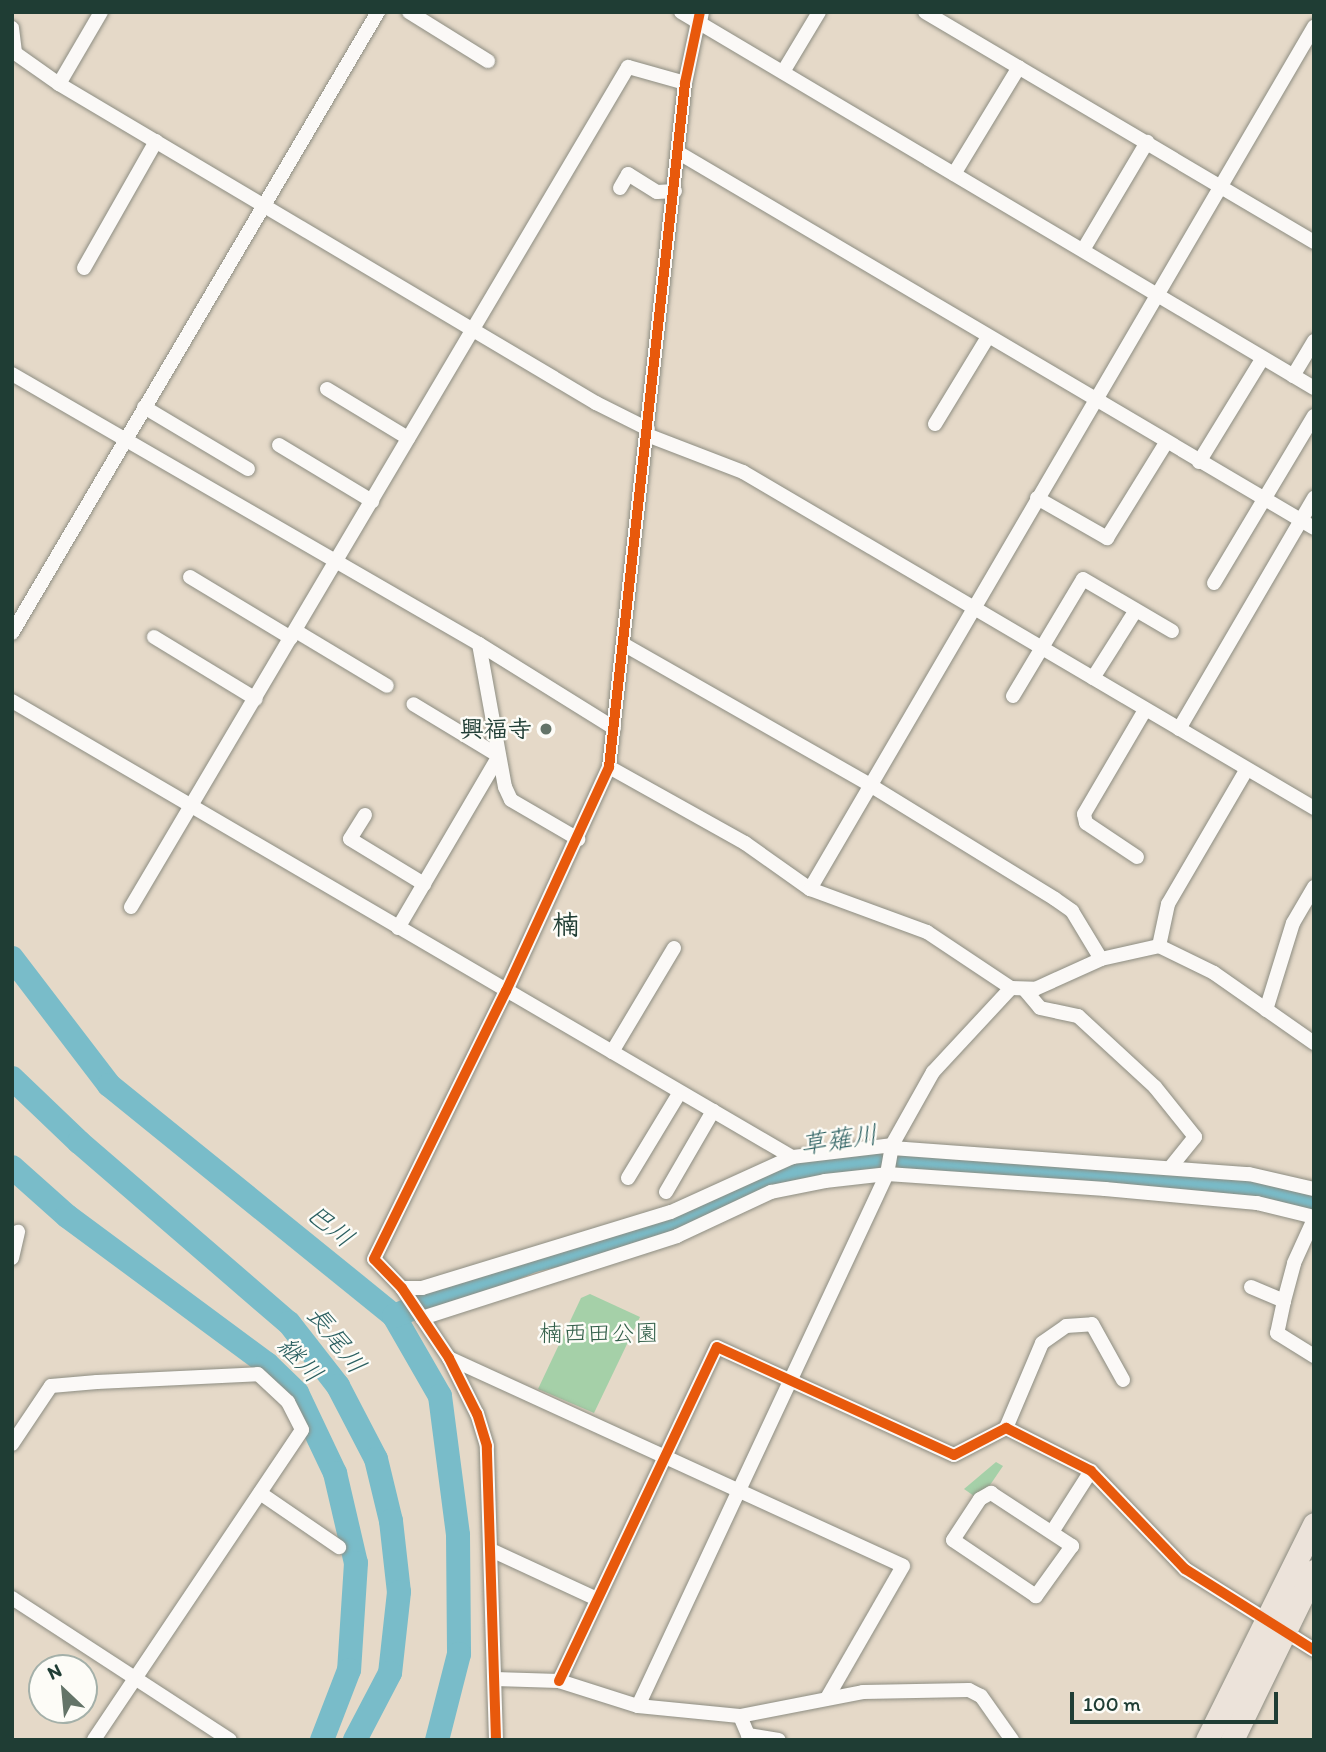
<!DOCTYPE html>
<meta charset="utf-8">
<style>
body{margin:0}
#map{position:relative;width:1326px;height:1752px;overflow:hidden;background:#e5d9c8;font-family:Itim,"Klee One",sans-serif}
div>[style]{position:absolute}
.green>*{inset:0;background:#a5d0a8}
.river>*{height:24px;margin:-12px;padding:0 12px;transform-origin:12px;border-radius:12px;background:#79bcc9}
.roads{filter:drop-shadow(0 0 2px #8d8d82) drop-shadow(0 0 2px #8d8d82)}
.minor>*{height:14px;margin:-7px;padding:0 7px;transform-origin:7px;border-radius:7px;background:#fbf9f7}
.tertiary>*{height:18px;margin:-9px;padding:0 9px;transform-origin:9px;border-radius:9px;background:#fbf9f7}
.trunk>*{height:23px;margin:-11.5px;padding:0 11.5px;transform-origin:11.5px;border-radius:11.5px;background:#ece3da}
.cycleway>*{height:10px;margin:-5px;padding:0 5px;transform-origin:5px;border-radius:5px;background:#e8590c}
.dots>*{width:19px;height:19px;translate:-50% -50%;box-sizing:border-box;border:4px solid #fdfcf7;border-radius:50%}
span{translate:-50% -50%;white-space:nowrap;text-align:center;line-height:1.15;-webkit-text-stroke:5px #fdfcf7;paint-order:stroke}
.poi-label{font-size:24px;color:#1f3d34;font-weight:700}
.right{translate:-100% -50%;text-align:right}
.park-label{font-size:24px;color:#33604a}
.water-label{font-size:26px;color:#2c6061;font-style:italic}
.quarter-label{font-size:28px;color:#1f3d34;font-weight:700}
.frame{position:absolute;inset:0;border:14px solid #1f3d34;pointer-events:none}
.north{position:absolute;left:28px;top:1654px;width:70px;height:70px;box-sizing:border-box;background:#fdfcf7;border:2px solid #a4b0a9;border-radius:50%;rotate:334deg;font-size:19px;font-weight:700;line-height:28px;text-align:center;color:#1f3d34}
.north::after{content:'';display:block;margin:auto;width:24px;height:32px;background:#647468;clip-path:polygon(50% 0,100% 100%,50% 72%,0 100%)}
.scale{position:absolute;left:1070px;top:1692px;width:208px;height:32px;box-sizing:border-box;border:4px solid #1f3d34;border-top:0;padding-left:9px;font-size:21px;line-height:24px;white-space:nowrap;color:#1f3d34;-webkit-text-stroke:5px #fdfcf7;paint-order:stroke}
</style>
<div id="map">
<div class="green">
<div style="clip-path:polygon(590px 1294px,640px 1317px,594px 1413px,538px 1389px,581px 1298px)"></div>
<div style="clip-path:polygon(996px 1462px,1003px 1466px,990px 1485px,974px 1496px,964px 1489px)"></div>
</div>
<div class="river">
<div style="left:12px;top:958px;width:160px;rotate:52.6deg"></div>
<div style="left:109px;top:1085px;width:367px;rotate:39deg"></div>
<div style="left:394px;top:1316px;width:92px;rotate:60.1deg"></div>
<div style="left:440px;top:1396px;width:140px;rotate:82.6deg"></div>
<div style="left:458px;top:1535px;width:119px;rotate:89.5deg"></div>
<div style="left:459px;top:1654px;width:89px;rotate:104.3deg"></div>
<div style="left:12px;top:1078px;width:93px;rotate:43.7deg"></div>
<div style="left:79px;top:1142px;width:277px;rotate:40.8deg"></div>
<div style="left:289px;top:1323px;width:80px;rotate:52.1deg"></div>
<div style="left:338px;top:1386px;width:82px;rotate:62.5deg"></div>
<div style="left:376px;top:1459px;width:64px;rotate:76.4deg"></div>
<div style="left:391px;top:1521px;width:71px;rotate:83.6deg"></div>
<div style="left:399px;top:1592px;width:81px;rotate:96.3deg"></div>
<div style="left:390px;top:1673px;width:76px;rotate:117.6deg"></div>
<div style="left:12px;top:1167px;width:74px;rotate:41.7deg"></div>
<div style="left:67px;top:1216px;width:249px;rotate:36.5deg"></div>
<div style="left:267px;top:1364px;width:42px;rotate:44deg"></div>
<div style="left:297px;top:1393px;width:89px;rotate:64.6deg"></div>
<div style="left:335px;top:1473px;width:92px;rotate:76.9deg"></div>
<div style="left:356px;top:1563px;width:107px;rotate:93.7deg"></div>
<div style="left:349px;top:1670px;width:75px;rotate:111.1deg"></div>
<div style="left:394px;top:1316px;width:151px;rotate:-21.8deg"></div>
<div style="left:534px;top:1260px;width:139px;rotate:-12.9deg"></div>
<div style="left:669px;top:1229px;width:152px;rotate:-22.9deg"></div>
<div style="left:809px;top:1170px;width:64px;rotate:-7.2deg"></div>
<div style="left:872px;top:1162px;width:55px;rotate:1deg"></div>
<div style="left:927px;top:1163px;width:312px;rotate:4.4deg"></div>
<div style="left:1238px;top:1187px;width:77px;rotate:11.2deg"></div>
</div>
<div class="roads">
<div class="minor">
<div style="left:409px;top:12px;width:93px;rotate:31.8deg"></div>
<div style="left:681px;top:12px;width:736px;rotate:30.71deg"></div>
<div style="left:925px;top:12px;width:452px;rotate:30.6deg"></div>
<div style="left:12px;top:28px;width:25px;rotate:83deg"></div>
<div style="left:15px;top:53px;width:54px;rotate:35.2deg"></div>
<div style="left:59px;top:84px;width:625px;rotate:30.71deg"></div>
<div style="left:596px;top:403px;width:58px;rotate:26.6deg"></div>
<div style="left:783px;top:72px;width:70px;rotate:-59deg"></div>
<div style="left:59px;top:84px;width:83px;rotate:-59.7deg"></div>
<div style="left:679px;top:153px;width:737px;rotate:30.56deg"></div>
<div style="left:954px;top:174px;width:125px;rotate:-58.7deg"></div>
<div style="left:620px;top:188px;width:16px;rotate:-60deg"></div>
<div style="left:628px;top:174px;width:34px;rotate:32deg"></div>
<div style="left:657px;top:192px;width:18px;rotate:-3deg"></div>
<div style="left:1083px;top:250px;width:126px;rotate:-59.3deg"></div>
<div style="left:84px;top:268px;width:146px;rotate:-60.4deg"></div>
<div style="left:12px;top:374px;width:539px;rotate:30.03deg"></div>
<div style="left:479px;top:644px;width:159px;rotate:31.9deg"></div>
<div style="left:1293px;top:376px;width:41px;rotate:-59deg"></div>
<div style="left:327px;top:389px;width:95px;rotate:31.2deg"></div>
<div style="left:144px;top:407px;width:121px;rotate:30.8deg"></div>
<div style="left:935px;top:424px;width:102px;rotate:-58.7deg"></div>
<div style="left:647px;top:435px;width:103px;rotate:21.1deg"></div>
<div style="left:743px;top:472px;width:663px;rotate:30.47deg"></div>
<div style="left:279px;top:445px;width:109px;rotate:31.1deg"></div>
<div style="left:1199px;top:462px;width:121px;rotate:-58.5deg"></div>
<div style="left:1037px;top:498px;width:81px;rotate:29.7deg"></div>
<div style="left:1107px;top:538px;width:112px;rotate:-58.2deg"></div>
<div style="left:190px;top:577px;width:118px;rotate:31.1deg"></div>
<div style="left:1214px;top:583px;width:195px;rotate:-59.1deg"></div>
<div style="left:296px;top:631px;width:106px;rotate:31.1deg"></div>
<div style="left:12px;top:633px;width:721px;rotate:-59.49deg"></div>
<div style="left:154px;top:637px;width:119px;rotate:31.3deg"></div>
<div style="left:479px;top:644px;width:145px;rotate:79.7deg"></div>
<div style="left:505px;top:787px;width:14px;rotate:65deg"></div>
<div style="left:511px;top:800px;width:78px;rotate:30.2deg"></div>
<div style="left:623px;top:644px;width:284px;rotate:29.7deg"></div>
<div style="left:870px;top:785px;width:217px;rotate:31.6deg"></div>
<div style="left:1055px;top:899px;width:21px;rotate:35deg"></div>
<div style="left:1072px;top:911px;width:56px;rotate:58.9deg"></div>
<div style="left:1093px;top:678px;width:80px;rotate:-57.7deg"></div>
<div style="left:1013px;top:696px;width:136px;rotate:-59.1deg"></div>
<div style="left:1083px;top:579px;width:103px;rotate:30.3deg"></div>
<div style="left:12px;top:701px;width:904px;rotate:30.31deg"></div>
<div style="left:792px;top:1157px;width:101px;rotate:-6.8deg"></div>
<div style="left:1179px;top:729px;width:268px;rotate:-59.7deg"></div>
<div style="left:609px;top:767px;width:156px;rotate:29.2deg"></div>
<div style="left:745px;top:843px;width:80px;rotate:35.3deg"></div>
<div style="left:810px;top:889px;width:125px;rotate:20.2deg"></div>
<div style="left:927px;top:932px;width:101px;rotate:33.7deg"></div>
<div style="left:1011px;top:988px;width:24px;rotate:2deg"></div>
<div style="left:1035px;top:989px;width:72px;rotate:-24.4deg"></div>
<div style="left:1101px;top:959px;width:59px;rotate:-12.6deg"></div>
<div style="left:1159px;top:946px;width:61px;rotate:26.1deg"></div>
<div style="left:1214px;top:973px;width:122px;rotate:35deg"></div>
<div style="left:365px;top:815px;width:28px;rotate:122deg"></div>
<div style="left:350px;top:839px;width:87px;rotate:31.3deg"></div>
<div style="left:1137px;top:857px;width:61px;rotate:-146.3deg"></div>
<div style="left:1086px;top:823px;width:9px;rotate:-103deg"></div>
<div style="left:1084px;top:814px;width:121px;rotate:-59.6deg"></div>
<div style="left:810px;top:889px;width:999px;rotate:-59.69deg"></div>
<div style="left:131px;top:907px;width:976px;rotate:-59.39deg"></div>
<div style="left:628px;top:67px;width:59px;rotate:15.7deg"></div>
<div style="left:398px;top:928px;width:199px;rotate:-59.6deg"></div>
<div style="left:499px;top:756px;width:100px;rotate:-148.8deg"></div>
<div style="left:1159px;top:946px;width:43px;rotate:-77.9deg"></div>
<div style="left:1168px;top:904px;width:156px;rotate:-59.7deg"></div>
<div style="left:1025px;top:990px;width:23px;rotate:50deg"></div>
<div style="left:1040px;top:1008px;width:39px;rotate:12deg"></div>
<div style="left:1078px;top:1016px;width:105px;rotate:42.7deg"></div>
<div style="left:1155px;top:1087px;width:64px;rotate:51.3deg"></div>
<div style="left:1195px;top:1137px;width:40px;rotate:129deg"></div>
<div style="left:1266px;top:1010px;width:91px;rotate:-72.8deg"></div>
<div style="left:1293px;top:923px;width:42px;rotate:-59.7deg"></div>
<div style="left:612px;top:1052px;width:121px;rotate:-59.2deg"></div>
<div style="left:892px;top:1148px;width:358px;rotate:4.2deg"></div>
<div style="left:1249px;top:1174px;width:67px;rotate:13deg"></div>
<div style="left:628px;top:1178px;width:100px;rotate:-58.8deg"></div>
<div style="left:666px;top:1192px;width:94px;rotate:-59.9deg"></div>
<div style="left:12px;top:1258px;width:27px;rotate:-77deg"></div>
<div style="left:1251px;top:1287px;width:36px;rotate:23deg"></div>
<div style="left:1284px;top:1301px;width:33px;rotate:102deg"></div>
<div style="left:1277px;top:1333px;width:44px;rotate:31.9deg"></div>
<div style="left:402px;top:1288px;width:20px"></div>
<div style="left:422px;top:1288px;width:260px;rotate:-17deg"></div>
<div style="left:671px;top:1212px;width:133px;rotate:-24.4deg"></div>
<div style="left:1284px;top:1301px;width:39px;rotate:-75deg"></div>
<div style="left:1294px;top:1263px;width:48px;rotate:-65.6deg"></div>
<div style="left:422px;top:1318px;width:268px;rotate:-17.8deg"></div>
<div style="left:677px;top:1236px;width:104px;rotate:-25.1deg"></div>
<div style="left:771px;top:1192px;width:55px;rotate:-11.5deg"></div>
<div style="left:825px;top:1181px;width:62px;rotate:-6.4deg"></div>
<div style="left:887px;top:1174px;width:219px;rotate:3.9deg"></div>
<div style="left:1105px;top:1189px;width:153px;rotate:5.3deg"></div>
<div style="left:1257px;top:1203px;width:59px;rotate:13.8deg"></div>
<div style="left:449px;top:1358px;width:499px;rotate:24.6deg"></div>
<div style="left:903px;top:1566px;width:152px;rotate:119.9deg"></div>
<div style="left:1006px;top:1428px;width:92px;rotate:-67deg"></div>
<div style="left:1042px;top:1343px;width:29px;rotate:-35deg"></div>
<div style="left:1066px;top:1326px;width:26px;rotate:-4deg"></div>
<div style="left:1092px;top:1324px;width:64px;rotate:61deg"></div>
<div style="left:12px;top:1444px;width:70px;rotate:-56.1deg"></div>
<div style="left:51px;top:1386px;width:46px;rotate:-5deg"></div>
<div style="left:97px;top:1382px;width:161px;rotate:-2.8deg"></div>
<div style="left:258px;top:1374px;width:41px;rotate:43deg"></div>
<div style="left:288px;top:1402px;width:31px;rotate:63deg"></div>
<div style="left:302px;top:1430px;width:373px;rotate:123.9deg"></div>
<div style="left:260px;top:1493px;width:96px;rotate:34.4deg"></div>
<div style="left:991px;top:1493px;width:97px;rotate:33.2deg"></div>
<div style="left:1072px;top:1546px;width:62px;rotate:125.8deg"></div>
<div style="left:1036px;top:1596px;width:100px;rotate:-146deg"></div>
<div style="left:953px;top:1540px;width:49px;rotate:-56.6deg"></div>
<div style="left:980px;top:1499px;width:13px;rotate:-29deg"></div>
<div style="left:1052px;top:1532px;width:72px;rotate:-57.4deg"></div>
<div style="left:491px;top:1550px;width:117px;rotate:24.8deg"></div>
<div style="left:12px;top:1598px;width:260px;rotate:33.1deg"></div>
<div style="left:495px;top:1679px;width:64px;rotate:1.8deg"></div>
<div style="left:559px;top:1681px;width:83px;rotate:17.6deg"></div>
<div style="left:638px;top:1706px;width:102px;rotate:5.6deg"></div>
<div style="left:740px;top:1716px;width:125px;rotate:-11deg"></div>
<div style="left:863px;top:1692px;width:106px;rotate:-1.1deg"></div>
<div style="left:969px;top:1690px;width:13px;rotate:27deg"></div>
<div style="left:981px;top:1696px;width:54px;rotate:54.8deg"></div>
<div style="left:559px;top:1681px;width:369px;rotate:-64.7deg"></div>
<div style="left:717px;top:1347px;width:260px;rotate:24.5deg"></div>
<div style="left:954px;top:1455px;width:59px;rotate:-27.4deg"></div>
<div style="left:1006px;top:1428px;width:95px;rotate:26.8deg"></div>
<div style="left:1091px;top:1471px;width:136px;rotate:46.2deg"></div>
<div style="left:1185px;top:1569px;width:152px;rotate:32.1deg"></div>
<div style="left:638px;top:1706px;width:587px;rotate:-64.92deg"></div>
<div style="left:887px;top:1174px;width:29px;rotate:-80deg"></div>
<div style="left:892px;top:1145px;width:84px;rotate:-60.7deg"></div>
<div style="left:933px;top:1072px;width:115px;rotate:-47.1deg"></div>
<div style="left:740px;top:1716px;width:21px;rotate:67deg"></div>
<div style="left:748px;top:1735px;width:31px;rotate:9deg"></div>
<div style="left:496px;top:1740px;width:294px;rotate:-91.8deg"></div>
<div style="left:487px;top:1446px;width:34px;rotate:-107deg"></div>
<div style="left:477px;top:1414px;width:63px;rotate:-116.6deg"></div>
<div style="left:449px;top:1358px;width:84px;rotate:-123.9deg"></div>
<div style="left:402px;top:1288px;width:40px;rotate:-134deg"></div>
<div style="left:374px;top:1259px;width:299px;rotate:-63.8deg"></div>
<div style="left:506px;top:991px;width:247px;rotate:-65.3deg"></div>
<div style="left:609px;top:767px;width:688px;rotate:-83.66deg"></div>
<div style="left:685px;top:83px;width:62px;rotate:-78deg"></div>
</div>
<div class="tertiary">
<div style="left:698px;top:22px;width:10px;rotate:-79deg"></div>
</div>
<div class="trunk">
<div style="left:1207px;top:1740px;width:241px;rotate:-63.6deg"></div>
<div style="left:1232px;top:1740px;width:188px;rotate:-64.1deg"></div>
</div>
</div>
<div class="cycleway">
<div style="left:559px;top:1681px;width:369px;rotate:-64.7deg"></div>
<div style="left:717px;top:1347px;width:260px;rotate:24.5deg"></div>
<div style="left:954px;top:1455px;width:59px;rotate:-27.4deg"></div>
<div style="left:1006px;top:1428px;width:95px;rotate:26.8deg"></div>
<div style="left:1091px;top:1471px;width:136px;rotate:46.2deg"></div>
<div style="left:1185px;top:1569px;width:152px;rotate:32.1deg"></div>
<div style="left:496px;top:1740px;width:294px;rotate:-91.8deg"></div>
<div style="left:487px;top:1446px;width:34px;rotate:-107deg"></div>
<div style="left:477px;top:1414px;width:63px;rotate:-116.6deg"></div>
<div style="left:449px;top:1358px;width:84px;rotate:-123.9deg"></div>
<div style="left:402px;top:1288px;width:40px;rotate:-134deg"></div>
<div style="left:374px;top:1259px;width:299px;rotate:-63.8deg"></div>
<div style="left:506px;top:991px;width:247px;rotate:-65.3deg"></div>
<div style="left:609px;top:767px;width:688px;rotate:-83.66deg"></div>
<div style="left:685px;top:83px;width:73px;rotate:-78.1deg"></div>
</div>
<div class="dots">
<div style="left:546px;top:729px;background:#647468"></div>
</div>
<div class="poi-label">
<span class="right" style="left:532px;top:729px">興福寺</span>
</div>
<div class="park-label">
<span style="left:599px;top:1333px">楠西田公園</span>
</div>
<div class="water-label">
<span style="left:839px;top:1140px;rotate:-8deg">草薙川</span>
<span style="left:330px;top:1226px;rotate:39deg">巴川</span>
<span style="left:336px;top:1340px;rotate:52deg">長尾川</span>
<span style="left:300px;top:1360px;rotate:47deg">継川</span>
</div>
<div class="quarter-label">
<span style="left:566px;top:924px">楠</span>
</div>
<div class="frame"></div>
<div class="north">N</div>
<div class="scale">100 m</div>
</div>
